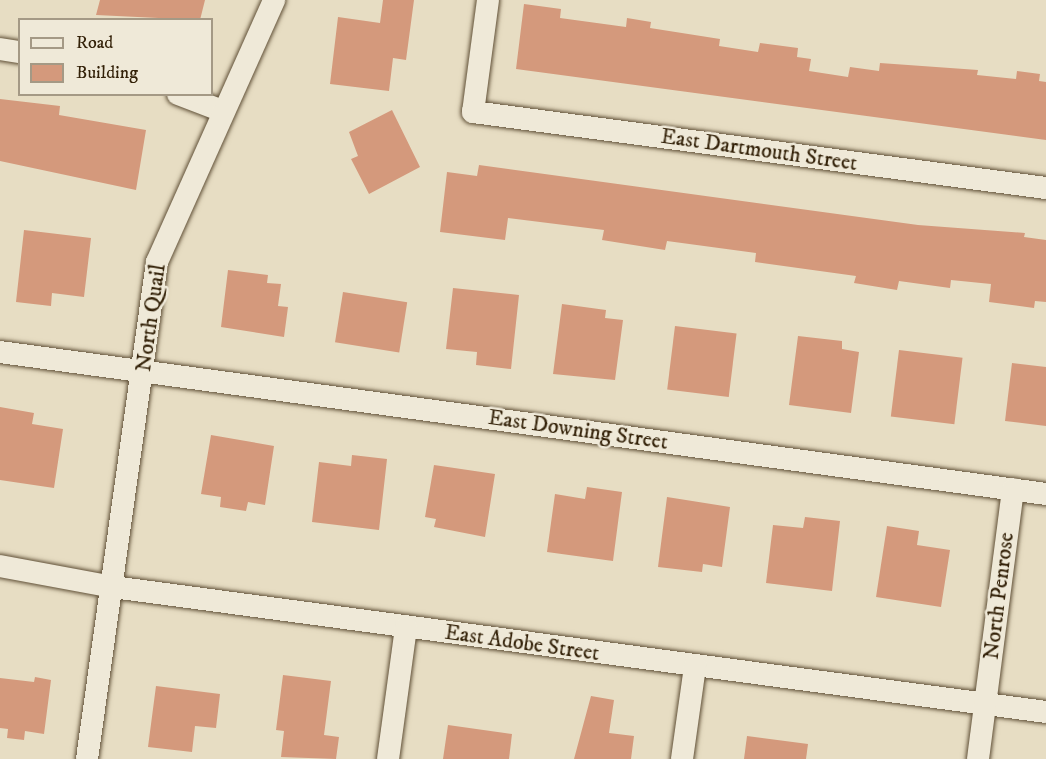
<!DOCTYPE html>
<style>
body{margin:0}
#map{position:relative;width:1046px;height:759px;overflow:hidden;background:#e7ddc3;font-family:"IM FELL DW Pica",serif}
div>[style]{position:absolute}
.building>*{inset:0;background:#d4997c;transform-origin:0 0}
.roads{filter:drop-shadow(0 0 2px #605037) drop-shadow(0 0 2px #605037)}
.minor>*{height:22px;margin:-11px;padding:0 11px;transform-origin:11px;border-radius:11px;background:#efe9d8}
span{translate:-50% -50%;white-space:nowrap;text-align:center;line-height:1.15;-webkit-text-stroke:5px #efe9d8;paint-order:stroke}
.street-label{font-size:22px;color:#332108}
.legend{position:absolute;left:18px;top:18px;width:195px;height:78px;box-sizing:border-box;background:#efe9d8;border:2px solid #a49985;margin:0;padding:8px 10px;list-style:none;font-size:18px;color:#332108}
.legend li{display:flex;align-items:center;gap:12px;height:30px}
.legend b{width:30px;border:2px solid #a49985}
</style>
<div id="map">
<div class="building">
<div style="clip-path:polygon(100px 0,205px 0,200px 20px,96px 15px)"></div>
<div style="clip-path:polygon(383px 0,414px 0,406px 60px,393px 58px,389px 91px,330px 84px,338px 17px,380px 23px)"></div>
<div style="clip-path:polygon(524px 4px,561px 9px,560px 18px,626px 27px,627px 18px,651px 22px,650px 28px,720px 39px,719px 46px,758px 52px,760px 43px,798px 48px,797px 57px,811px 59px,809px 71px,848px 77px,850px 67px,879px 71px,880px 63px,978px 70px,977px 75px,1016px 79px,1017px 71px,1040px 74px,1039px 81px,1046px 82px,1046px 140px,516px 69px)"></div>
<div style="clip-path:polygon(0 99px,60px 106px,59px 115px,146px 130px,136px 190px,0 161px)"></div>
<div style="clip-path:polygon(392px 110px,420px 167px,369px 194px,351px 159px,358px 156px,349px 132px)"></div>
<div style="clip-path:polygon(479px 165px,918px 225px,1025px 233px,1024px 237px,1046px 240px,1046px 302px,1035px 301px,1034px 308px,989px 302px,991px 284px,951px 280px,950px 288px,899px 281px,897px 290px,854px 283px,856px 276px,755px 262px,756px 253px,667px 241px,665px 250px,602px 240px,604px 230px,508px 218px,505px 240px,440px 232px,447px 172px,477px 176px)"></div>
<div style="clip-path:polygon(24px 230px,91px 238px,84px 297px,52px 293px,51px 306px,16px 302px)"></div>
<div style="clip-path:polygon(228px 270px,268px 275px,267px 283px,281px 284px,278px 306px,288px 307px,284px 337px,221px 327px)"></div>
<div style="clip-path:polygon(453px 288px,519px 295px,511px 369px,476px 365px,477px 352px,446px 349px)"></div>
<div style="left:343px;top:292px;width:65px;height:51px;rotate:9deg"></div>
<div style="clip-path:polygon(562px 304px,606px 310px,605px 318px,623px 320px,615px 380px,553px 374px)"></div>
<div style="left:675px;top:326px;width:62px;height:64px;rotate:7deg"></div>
<div style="clip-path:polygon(798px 336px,842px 341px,842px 349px,859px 352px,851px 413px,789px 405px)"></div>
<div style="left:899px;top:350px;width:64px;height:67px;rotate:7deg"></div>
<div style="clip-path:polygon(1012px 363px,1046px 367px,1046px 426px,1005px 421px)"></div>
<div style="clip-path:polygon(0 407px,34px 413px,32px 424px,63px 429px,54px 488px,0 480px)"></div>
<div style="clip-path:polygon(211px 435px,274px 446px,265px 505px,248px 502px,246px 511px,220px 507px,221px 497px,201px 494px)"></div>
<div style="clip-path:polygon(352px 455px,387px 459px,379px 530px,312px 522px,319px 462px,351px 466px)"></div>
<div style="clip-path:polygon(434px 465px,495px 474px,485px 537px,434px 527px,436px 519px,425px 517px)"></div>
<div style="clip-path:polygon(587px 487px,622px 492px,613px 561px,547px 552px,555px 494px,585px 499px)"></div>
<div style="clip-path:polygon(667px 497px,730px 507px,722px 567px,703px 564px,702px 572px,658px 567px)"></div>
<div style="clip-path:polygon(805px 517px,840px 521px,832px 591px,766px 583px,773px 525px,803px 528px)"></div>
<div style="clip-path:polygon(887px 526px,919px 531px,917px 545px,950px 550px,941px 607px,876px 597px)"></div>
<div style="clip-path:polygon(283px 675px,331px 681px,324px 735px,339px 737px,336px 759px,281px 757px,284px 731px,276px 730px)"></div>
<div style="clip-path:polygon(35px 677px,51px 680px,44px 734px,25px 731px,24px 740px,7px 738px,8px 729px,0 728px,0 678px,34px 682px)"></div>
<div style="clip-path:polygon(156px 686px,220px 694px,216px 728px,195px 726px,192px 752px,148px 747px)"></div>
<div style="clip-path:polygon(591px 696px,614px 700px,609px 733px,634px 736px,631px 759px,574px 759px)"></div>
<div style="clip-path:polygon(448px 725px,512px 734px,509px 759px,443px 759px)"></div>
<div style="clip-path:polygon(747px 736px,808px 744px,806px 759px,744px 759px)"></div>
</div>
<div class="roads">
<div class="minor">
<div style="left:488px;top:0;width:113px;rotate:97.6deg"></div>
<div style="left:473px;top:112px;width:578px;rotate:7.56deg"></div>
<div style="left:0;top:49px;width:20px;rotate:9deg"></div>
<div style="left:178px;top:94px;width:45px;rotate:20.9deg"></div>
<div style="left:0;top:352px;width:1056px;rotate:7.73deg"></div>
<div style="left:0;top:566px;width:115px;rotate:10.5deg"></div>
<div style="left:113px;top:587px;width:941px;rotate:7.63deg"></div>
<div style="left:87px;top:759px;width:502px;rotate:-81.98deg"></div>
<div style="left:157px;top:262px;width:287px;rotate:-65.9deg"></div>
<div style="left:388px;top:759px;width:133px;rotate:-82.2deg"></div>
<div style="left:682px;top:759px;width:94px;rotate:-82deg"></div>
<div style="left:978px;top:759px;width:272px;rotate:-82.6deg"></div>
</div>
</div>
<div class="street-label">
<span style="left:759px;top:150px;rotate:8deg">East Dartmouth Street</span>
<span style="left:151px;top:318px;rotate:-82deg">North Quail</span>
<span style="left:578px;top:430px;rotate:8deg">East Downing Street</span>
<span style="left:999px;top:596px;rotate:-83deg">North Penrose</span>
<span style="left:522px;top:643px;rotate:8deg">East Adobe Street</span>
</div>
<ul class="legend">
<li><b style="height:8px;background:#efe9d8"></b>Road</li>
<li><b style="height:16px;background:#d4997c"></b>Building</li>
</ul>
</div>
